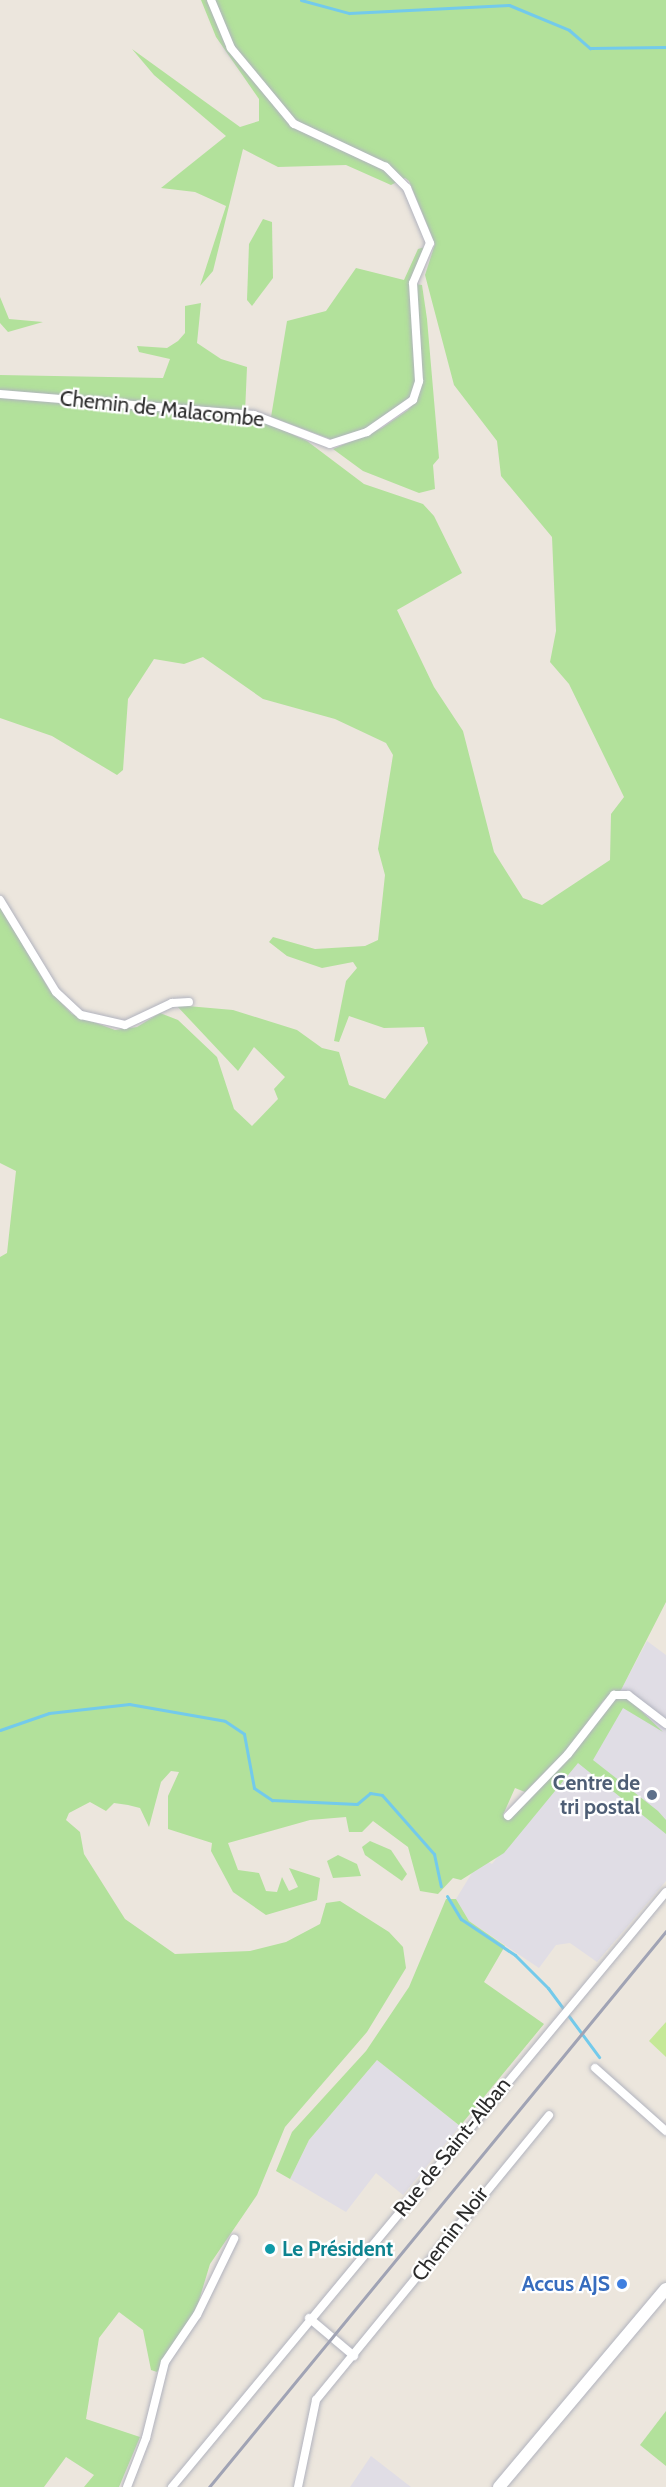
<!DOCTYPE html>
<meta charset="utf-8">
<style>
body{margin:0}
#map{position:relative;width:666px;height:2487px;overflow:hidden;background:#ece6dd;font-family:Cabin,sans-serif}
div>[style]{position:absolute}
.industrial>*{inset:0;background:#e0dde5}
.green>*{inset:0;background:#b2e19b}
.pitch>*{inset:0;background:#c5e897}
.stream>*{height:3px;margin:-1.5px;padding:0 1.5px;transform-origin:1.5px;border-radius:1.5px;background:#73caeb}
.roads{filter:drop-shadow(0 0 2px #b1b3be) drop-shadow(0 0 2px #b1b3be)}
.minor>*{height:8px;margin:-4px;padding:0 4px;transform-origin:4px;border-radius:4px;background:#fff}
.secondary>*{height:12px;margin:-6px;padding:0 6px;transform-origin:6px;border-radius:6px;background:#fff}
.rail>*{height:3px;margin:-1.5px;padding:0 1.5px;transform-origin:1.5px;border-radius:1.5px;background:#a0a3b4}
.dots>*{width:16px;height:16px;translate:-50% -50%;box-sizing:border-box;border:3px solid #fff;border-radius:50%}
span{translate:-50% -50%;white-space:nowrap;text-align:center;line-height:1.15;-webkit-text-stroke:4.5px #fff;paint-order:stroke}
.street-label{font-size:21px;color:#2b2b2b}
.service-label{font-size:21px;color:#4e5e75;font-weight:700}
.right{translate:-100% -50%;text-align:right}
.culture-label{font-size:21px;color:#0d838f;font-weight:700}
.left{translate:0 -50%;text-align:left}
.shop-label{font-size:21px;color:#366cbe;font-weight:700}
</style>
<div id="map">
<div class="industrial">
<div style="clip-path:polygon(647px 1641px,666px 1655px,666px 1881px,597px 1962px,570px 1943px,556px 1945px,539px 1968px,469px 1921px,456px 1899px,481px 1858px,492px 1864px,607px 1716px)"></div>
<div style="clip-path:polygon(377px 2060px,460px 2126px,403px 2195px,376px 2173px,346px 2212px,290px 2179px,309px 2140px)"></div>
<div style="clip-path:polygon(371px 2456px,411px 2487px,350px 2487px)"></div>
</div>
<div class="green">
<div style="clip-path:polygon(201px 0,666px 0,666px 1602px,621px 1690px,603px 1701px,573px 1744px,525px 1792px,515px 1788px,503px 1815px,507px 1820px,613px 1699px,628px 1698px,663px 1732px,623px 1708px,593px 1760px,658px 1811px,666px 1820px,666px 1834px,578px 1763px,504px 1853px,461px 1880px,453px 1878px,438px 1894px,420px 1891px,408px 1847px,373px 1821px,362px 1832px,349px 1832px,346px 1817px,310px 1820px,228px 1843px,238px 1870px,259px 1873px,266px 1891px,277px 1892px,282px 1877px,289px 1891px,298px 1887px,289px 1868px,320px 1878px,317px 1900px,266px 1915px,233px 1892px,211px 1851px,212px 1843px,168px 1829px,168px 1796px,179px 1772px,171px 1771px,161px 1782px,149px 1827px,140px 1808px,128px 1805px,114px 1803px,106px 1811px,90px 1802px,69px 1813px,66px 1820px,80px 1832px,84px 1854px,125px 1919px,175px 1954px,250px 1951px,286px 1942px,320px 1924px,326px 1903px,340px 1901px,389px 1932px,403px 1947px,406px 1968px,367px 2032px,285px 2127px,257px 2195px,210px 2264px,197px 2307px,157px 2372px,151px 2370px,143px 2330px,119px 2312px,99px 2338px,86px 2419px,140px 2437px,119px 2487px,84px 2487px,94px 2475px,66px 2457px,44px 2487px,0 2487px,0 1257px,7px 1253px,16px 1171px,0 1163px,0 905px,50px 991px,72px 1014px,115px 1030px,137px 1027px,160px 1013px,178px 1020px,217px 1057px,234px 1109px,252px 1126px,278px 1099px,274px 1089px,285px 1077px,254px 1047px,238px 1071px,176px 1005px,233px 1010px,297px 1030px,322px 1048px,339px 1052px,349px 1085px,385px 1099px,428px 1043px,424px 1027px,384px 1028px,349px 1016px,339px 1042px,334px 1041px,346px 981px,357px 968px,353px 962px,322px 968px,287px 956px,269px 942px,273px 937px,315px 949px,365px 946px,378px 940px,385px 875px,378px 849px,393px 755px,386px 743px,335px 719px,263px 699px,203px 657px,184px 664px,154px 659px,128px 699px,123px 770px,117px 775px,52px 736px,0 718px,0 375px,163px 378px,170px 359px,139px 352px,137px 346px,167px 348px,178px 341px,185px 333px,185px 306px,201px 303px,197px 343px,221px 359px,247px 367px,245px 413px,307px 441px,364px 484px,423px 504px,434px 516px,462px 573px,397px 610px,434px 687px,463px 731px,494px 852px,523px 898px,542px 905px,610px 860px,611px 814px,624px 797px,569px 684px,550px 662px,556px 631px,552px 537px,501px 476px,497px 441px,454px 385px,425px 275px,435px 244px,409px 181px,405px 178px,391px 185px,346px 165px,278px 167px,243px 149px,213px 271px,200px 286px,226px 206px,195px 192px,161px 188px,226px 136px,154px 75px,132px 49px,240px 127px,259px 121px,259px 99px,216px 37px)"></div>
<div style="clip-path:polygon(263px 219px,272px 222px,273px 278px,252px 306px,247px 300px,249px 244px)"></div>
<div style="clip-path:polygon(425px 247px,413px 274px,415px 284px,422px 285px,427px 319px,439px 458px,433px 465px,435px 489px,419px 493px,363px 471px,333px 449px,382px 428px,408px 410px,414px 403px,410px 397px,362px 433px,333px 440px,271px 417px,287px 321px,326px 311px,356px 268px,404px 280px,418px 249px)"></div>
<div style="clip-path:polygon(0 297px,9px 319px,43px 322px,8px 332px,0 323px)"></div>
<div style="clip-path:polygon(370px 1841px,391px 1850px,407px 1874px,402px 1881px,365px 1855px,362px 1847px)"></div>
<div style="clip-path:polygon(338px 1855px,357px 1864px,361px 1876px,333px 1878px,327px 1861px)"></div>
<div style="clip-path:polygon(446px 1899px,456px 1899px,469px 1921px,505px 1946px,484px 1982px,544px 2024px,460px 2126px,377px 2060px,309px 2140px,290px 2179px,276px 2171px,292px 2132px,366px 2051px,409px 1987px)"></div>
<div style="clip-path:polygon(666px 2411px,666px 2466px,640px 2445px)"></div>
</div>
<div class="pitch">
<div style="clip-path:polygon(666px 2022px,666px 2057px,649px 2041px)"></div>
</div>
<div class="stream">
<div style="left:301px;top:0;width:50px;rotate:15.2deg"></div>
<div style="left:349px;top:13px;width:160px;rotate:-2.9deg"></div>
<div style="left:509px;top:5px;width:65px;rotate:22.6deg"></div>
<div style="left:569px;top:30px;width:28px;rotate:41deg"></div>
<div style="left:590px;top:48px;width:76px;rotate:-0.8deg"></div>
<div style="left:0;top:1730px;width:52px;rotate:-19.1deg"></div>
<div style="left:49px;top:1713px;width:81px;rotate:-6.4deg"></div>
<div style="left:129px;top:1704px;width:97px;rotate:10deg"></div>
<div style="left:225px;top:1721px;width:23px;rotate:34deg"></div>
<div style="left:244px;top:1734px;width:55px;rotate:79.5deg"></div>
<div style="left:254px;top:1788px;width:22px;rotate:34deg"></div>
<div style="left:272px;top:1800px;width:85px;rotate:2.7deg"></div>
<div style="left:357px;top:1804px;width:17px;rotate:-40deg"></div>
<div style="left:370px;top:1793px;width:12px;rotate:9deg"></div>
<div style="left:382px;top:1795px;width:79px;rotate:48.6deg"></div>
<div style="left:434px;top:1854px;width:33px;rotate:78deg"></div>
<div style="left:447px;top:1896px;width:27px;rotate:59deg"></div>
<div style="left:461px;top:1919px;width:65px;rotate:33.7deg"></div>
<div style="left:515px;top:1955px;width:47px;rotate:45deg"></div>
<div style="left:548px;top:1988px;width:86px;rotate:53.5deg"></div>
</div>
<div class="roads">
<div class="minor">
<div style="left:0;top:394px;width:255px;rotate:4.7deg"></div>
<div style="left:254px;top:415px;width:81px;rotate:20.9deg"></div>
<div style="left:330px;top:444px;width:39px;rotate:-18deg"></div>
<div style="left:367px;top:432px;width:56px;rotate:-34.8deg"></div>
<div style="left:413px;top:400px;width:20px;rotate:-72deg"></div>
<div style="left:419px;top:381px;width:98px;rotate:-93.5deg"></div>
<div style="left:413px;top:283px;width:43px;rotate:-67deg"></div>
<div style="left:430px;top:243px;width:60px;rotate:-112.7deg"></div>
<div style="left:407px;top:188px;width:30px;rotate:-135deg"></div>
<div style="left:386px;top:167px;width:102px;rotate:-154.9deg"></div>
<div style="left:294px;top:124px;width:99px;rotate:-129.7deg"></div>
<div style="left:231px;top:48px;width:52px;rotate:-112.6deg"></div>
<div style="left:0;top:900px;width:108px;rotate:58.7deg"></div>
<div style="left:56px;top:992px;width:34px;rotate:43deg"></div>
<div style="left:81px;top:1015px;width:45px;rotate:12.8deg"></div>
<div style="left:125px;top:1025px;width:52px;rotate:-25.1deg"></div>
<div style="left:172px;top:1003px;width:17px;rotate:-3deg"></div>
<div style="left:508px;top:1816px;width:86px;rotate:-45.9deg"></div>
<div style="left:568px;top:1754px;width:75px;rotate:-52.1deg"></div>
<div style="left:614px;top:1695px;width:14px"></div>
<div style="left:628px;top:1695px;width:48px;rotate:37.3deg"></div>
<div style="left:595px;top:2068px;width:95px;rotate:41.6deg"></div>
<div style="left:309px;top:2318px;width:59px;rotate:40.2deg"></div>
<div style="left:127px;top:2487px;width:53px;rotate:-68.8deg"></div>
<div style="left:146px;top:2438px;width:78px;rotate:-76deg"></div>
<div style="left:165px;top:2362px;width:57px;rotate:-55.8deg"></div>
<div style="left:197px;top:2315px;width:85px;rotate:-64deg"></div>
<div style="left:172px;top:2487px;width:773px;rotate:-50.3deg"></div>
<div style="left:298px;top:2487px;width:89px;rotate:-78.3deg"></div>
<div style="left:316px;top:2400px;width:368px;rotate:-50.7deg"></div>
</div>
<div class="secondary">
<div style="left:499px;top:2487px;width:259px;rotate:-49.9deg"></div>
</div>
</div>
<div class="rail">
<div style="left:209px;top:2487px;width:720px;rotate:-50.58deg"></div>
</div>
<div class="dots">
<div style="left:652px;top:1795px;background:#5c6f8a"></div>
<div style="left:270px;top:2249px;background:#0f9aa8"></div>
<div style="left:622px;top:2284px;background:#3f7fe0"></div>
</div>
<div class="street-label">
<span style="left:162px;top:409px;rotate:6deg">Chemin de Malacombe</span>
<span style="left:452px;top:2147px;rotate:-51deg">Rue de Saint-Alban</span>
<span style="left:450px;top:2234px;rotate:-53deg">Chemin Noir</span>
</div>
<div class="service-label">
<span class="right" style="left:640px;top:1795px">Centre de<br>tri postal</span>
</div>
<div class="culture-label">
<span class="left" style="left:282px;top:2249px">Le Président</span>
</div>
<div class="shop-label">
<span class="right" style="left:610px;top:2284px">Accus AJS</span>
</div>
</div>
